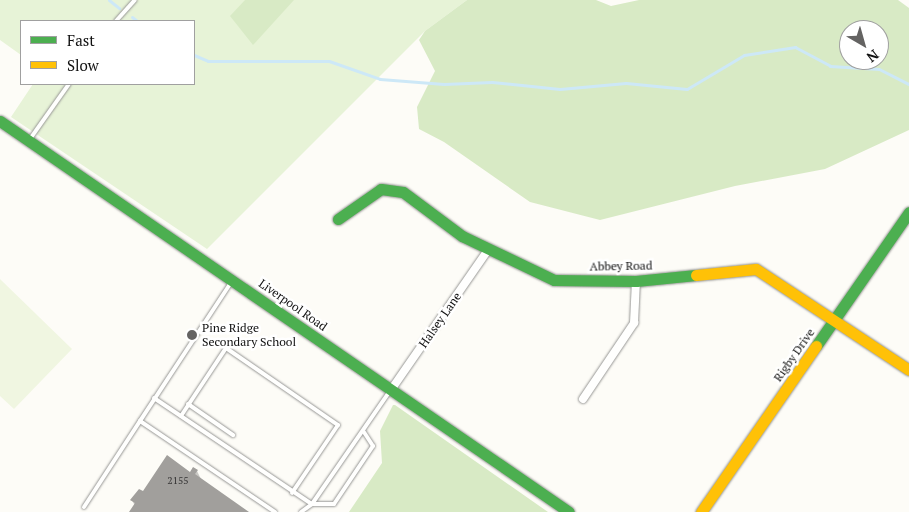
<!DOCTYPE html>
<style>
body{margin:0}
#map{position:relative;width:909px;height:512px;overflow:hidden;background:#fdfcf7;font-family:"PT Serif",serif}
div>[style]{position:absolute}
.green>*{inset:0;background:#e7f3d7}
.forest>*{inset:0;background:#d8eac5}
.pitch>*{inset:0;background:#f0f6e1}
.shadow>*{inset:0;background:#0003}
.stream>*{height:3px;margin:-1.5px;padding:0 1.5px;transform-origin:1.5px;border-radius:1.5px;background:#cde8f7}
.building>*{inset:0;background:#a19f9c}
.roads{filter:drop-shadow(0 0 1px #979795) drop-shadow(0 0 1px #979795)}
.lane>*{height:4px;margin:-2px;padding:0 2px;transform-origin:2px;border-radius:2px;background:#fffffe}
.street>*{height:8px;margin:-4px;padding:0 4px;transform-origin:4px;border-radius:4px;background:#fffffe}
.fast>*{height:11px;margin:-5.5px;padding:0 5.5px;transform-origin:5.5px;border-radius:5.5px;background:#4caf50}
.slow>*{height:11px;margin:-5.5px;padding:0 5.5px;transform-origin:5.5px;border-radius:5.5px;background:#ffc107}
.dots>*{width:14px;height:14px;translate:-50% -50%;box-sizing:border-box;border:2px solid #fff;border-radius:50%}
span{translate:-50% -50%;white-space:nowrap;text-align:center;line-height:1.15;-webkit-text-stroke:5px #fff;paint-order:stroke}
.number-label{font-size:10px;color:#353434}
.number-label span{-webkit-text-stroke-width:0}
.street-label{font-size:12px;color:#111}
.poi-label{font-size:12px;color:#111}
.left{translate:0 -50%;text-align:left}
.legend{position:absolute;left:20px;top:20px;width:175px;height:65px;box-sizing:border-box;background:#fff;border:1px solid #a0a0a0;margin:0;padding:6px 9px;list-style:none;font-size:15px;color:#111}
.legend li{display:flex;align-items:center;gap:10px;height:25px}
.legend b{width:25px;border:1px solid #a0a0a0}
.north{position:absolute;left:839px;top:20px;width:50px;height:50px;box-sizing:border-box;background:#fff;border:1px solid #a0a0a0;border-radius:50%;rotate:142deg;font-size:14px;font-weight:700;line-height:20px;text-align:center;color:#111}
.north::after{content:'';display:block;margin:auto;width:18px;height:22px;background:#646362;clip-path:polygon(50% 0,100% 100%,50% 72%,0 100%)}
</style>
<div id="map">
<div class="green">
<div style="clip-path:polygon(0 0,467px 0,425px 31px,207px 249px,11px 117px,33px 84px,194px 84px,194px 21px,21px 21px,21px 55px,0 40px)"></div>
</div>
<div class="forest">
<div style="clip-path:polygon(245px 0,294px 0,253px 45px,230px 16px)"></div>
<div style="clip-path:polygon(evenodd,467px 0,596px 0,611px 6px,639px 0,898px 0,909px 8px,909px 130px,825px 169px,735px 186px,600px 220px,530px 202px,444px 142px,419px 129px,417px 107px,435px 71px,419px 40px,425px 31px,467px 0,849px 30px,879px 30px,879px 60px,849px 60px,849px 30px)"></div>
<div style="clip-path:polygon(393px 405px,395px 405px,548px 512px,349px 512px,382px 463px,380px 431px)"></div>
</div>
<div class="pitch">
<div style="clip-path:polygon(0 279px,72px 349px,14px 409px,0 396px)"></div>
</div>
<div class="shadow">
<div style="clip-path:polygon(197px 471px,201px 479px,247px 512px,131px 512px,135px 506px,132px 500px)"></div>
</div>
<div class="stream">
<div style="left:109px;top:0;width:13px;rotate:39deg"></div>
<div style="left:132px;top:17px;width:6px;rotate:39deg"></div>
<div style="left:194px;top:55px;width:15px;rotate:23deg"></div>
<div style="left:208px;top:61px;width:121px"></div>
<div style="left:329px;top:61px;width:54px;rotate:19.4deg"></div>
<div style="left:380px;top:79px;width:64px;rotate:4.5deg"></div>
<div style="left:444px;top:84px;width:48px;rotate:-2.4deg"></div>
<div style="left:492px;top:82px;width:68px;rotate:5.9deg"></div>
<div style="left:560px;top:89px;width:66px;rotate:-5.2deg"></div>
<div style="left:626px;top:83px;width:61px;rotate:5.6deg"></div>
<div style="left:687px;top:89px;width:66px;rotate:-30.8deg"></div>
<div style="left:744px;top:55px;width:52px;rotate:-8.9deg"></div>
<div style="left:795px;top:47px;width:40px;rotate:28deg"></div>
<div style="left:830px;top:66px;width:49px;rotate:3.5deg"></div>
<div style="left:879px;top:69px;width:34px;rotate:27deg"></div>
</div>
<div class="building">
<div style="clip-path:polygon(167px 455px,190px 472px,193px 467px,198px 470px,195px 474px,249px 512px,129px 512px,135px 503px,130px 500px,139px 489px,143px 491px)"></div>
</div>
<div class="roads">
<div class="lane">
<div style="left:116px;top:21px;width:28px;rotate:-48deg"></div>
<div style="left:30px;top:139px;width:67px;rotate:-54.7deg"></div>
<div style="left:232px;top:281px;width:168px;rotate:123.3deg"></div>
<div style="left:140px;top:421px;width:163px;rotate:34deg"></div>
<div style="left:154px;top:398px;width:190px;rotate:33.9deg"></div>
<div style="left:312px;top:504px;width:22px"></div>
<div style="left:334px;top:504px;width:70px;rotate:-56.1deg"></div>
<div style="left:373px;top:446px;width:17px;rotate:-123deg"></div>
<div style="left:188px;top:404px;width:55px;rotate:34.6deg"></div>
<div style="left:181px;top:416px;width:82px;rotate:-56.5deg"></div>
<div style="left:226px;top:348px;width:136px;rotate:34.5deg"></div>
<div style="left:338px;top:425px;width:82px;rotate:124.1deg"></div>
<div style="left:84px;top:507px;width:103px;rotate:-56.9deg"></div>
<div style="left:301px;top:512px;width:14px;rotate:-36deg"></div>
<div style="left:312px;top:504px;width:137px;rotate:-55.4deg"></div>
</div>
<div class="street">
<div style="left:391px;top:390px;width:170px;rotate:-55.3deg"></div>
<div style="left:583px;top:399px;width:92px;rotate:-56.1deg"></div>
<div style="left:634px;top:323px;width:42px;rotate:-87.3deg"></div>
</div>
<div class="fast">
<div style="left:0;top:121px;width:690px;rotate:34.5deg"></div>
<div style="left:338px;top:219px;width:52px;rotate:-34.9deg"></div>
<div style="left:381px;top:189px;width:22px;rotate:8deg"></div>
<div style="left:403px;top:192px;width:74px;rotate:36.7deg"></div>
<div style="left:462px;top:236px;width:102px;rotate:25.6deg"></div>
<div style="left:554px;top:280px;width:82px;rotate:0.7deg"></div>
<div style="left:636px;top:281px;width:60px;rotate:-5.7deg"></div>
<div style="left:816px;top:346px;width:163px;rotate:-55.2deg"></div>
</div>
<div class="slow">
<div style="left:696px;top:275px;width:60px;rotate:-5.7deg"></div>
<div style="left:756px;top:269px;width:183px;rotate:33.4deg"></div>
<div style="left:701px;top:512px;width:202px;rotate:-55.3deg"></div>
</div>
</div>
<div class="dots">
<div style="left:192px;top:335px;background:#646362"></div>
</div>
<div class="number-label">
<span style="left:178px;top:481px">2155</span>
</div>
<div class="street-label">
<span style="left:621px;top:266px;rotate:-1deg">Abbey Road</span>
<span style="left:293px;top:305px;rotate:35deg">Liverpool Road</span>
<span style="left:440px;top:320px;rotate:-55deg">Halsey Lane</span>
<span style="left:794px;top:355px;rotate:-55deg">Rigby Drive</span>
</div>
<div class="poi-label">
<span class="left" style="left:202px;top:335px">Pine Ridge<br>Secondary School</span>
</div>
<ul class="legend">
<li><b style="height:6px;background:#4caf50"></b>Fast</li>
<li><b style="height:6px;background:#ffc107"></b>Slow</li>
</ul>
<div class="north">N</div>
</div>
